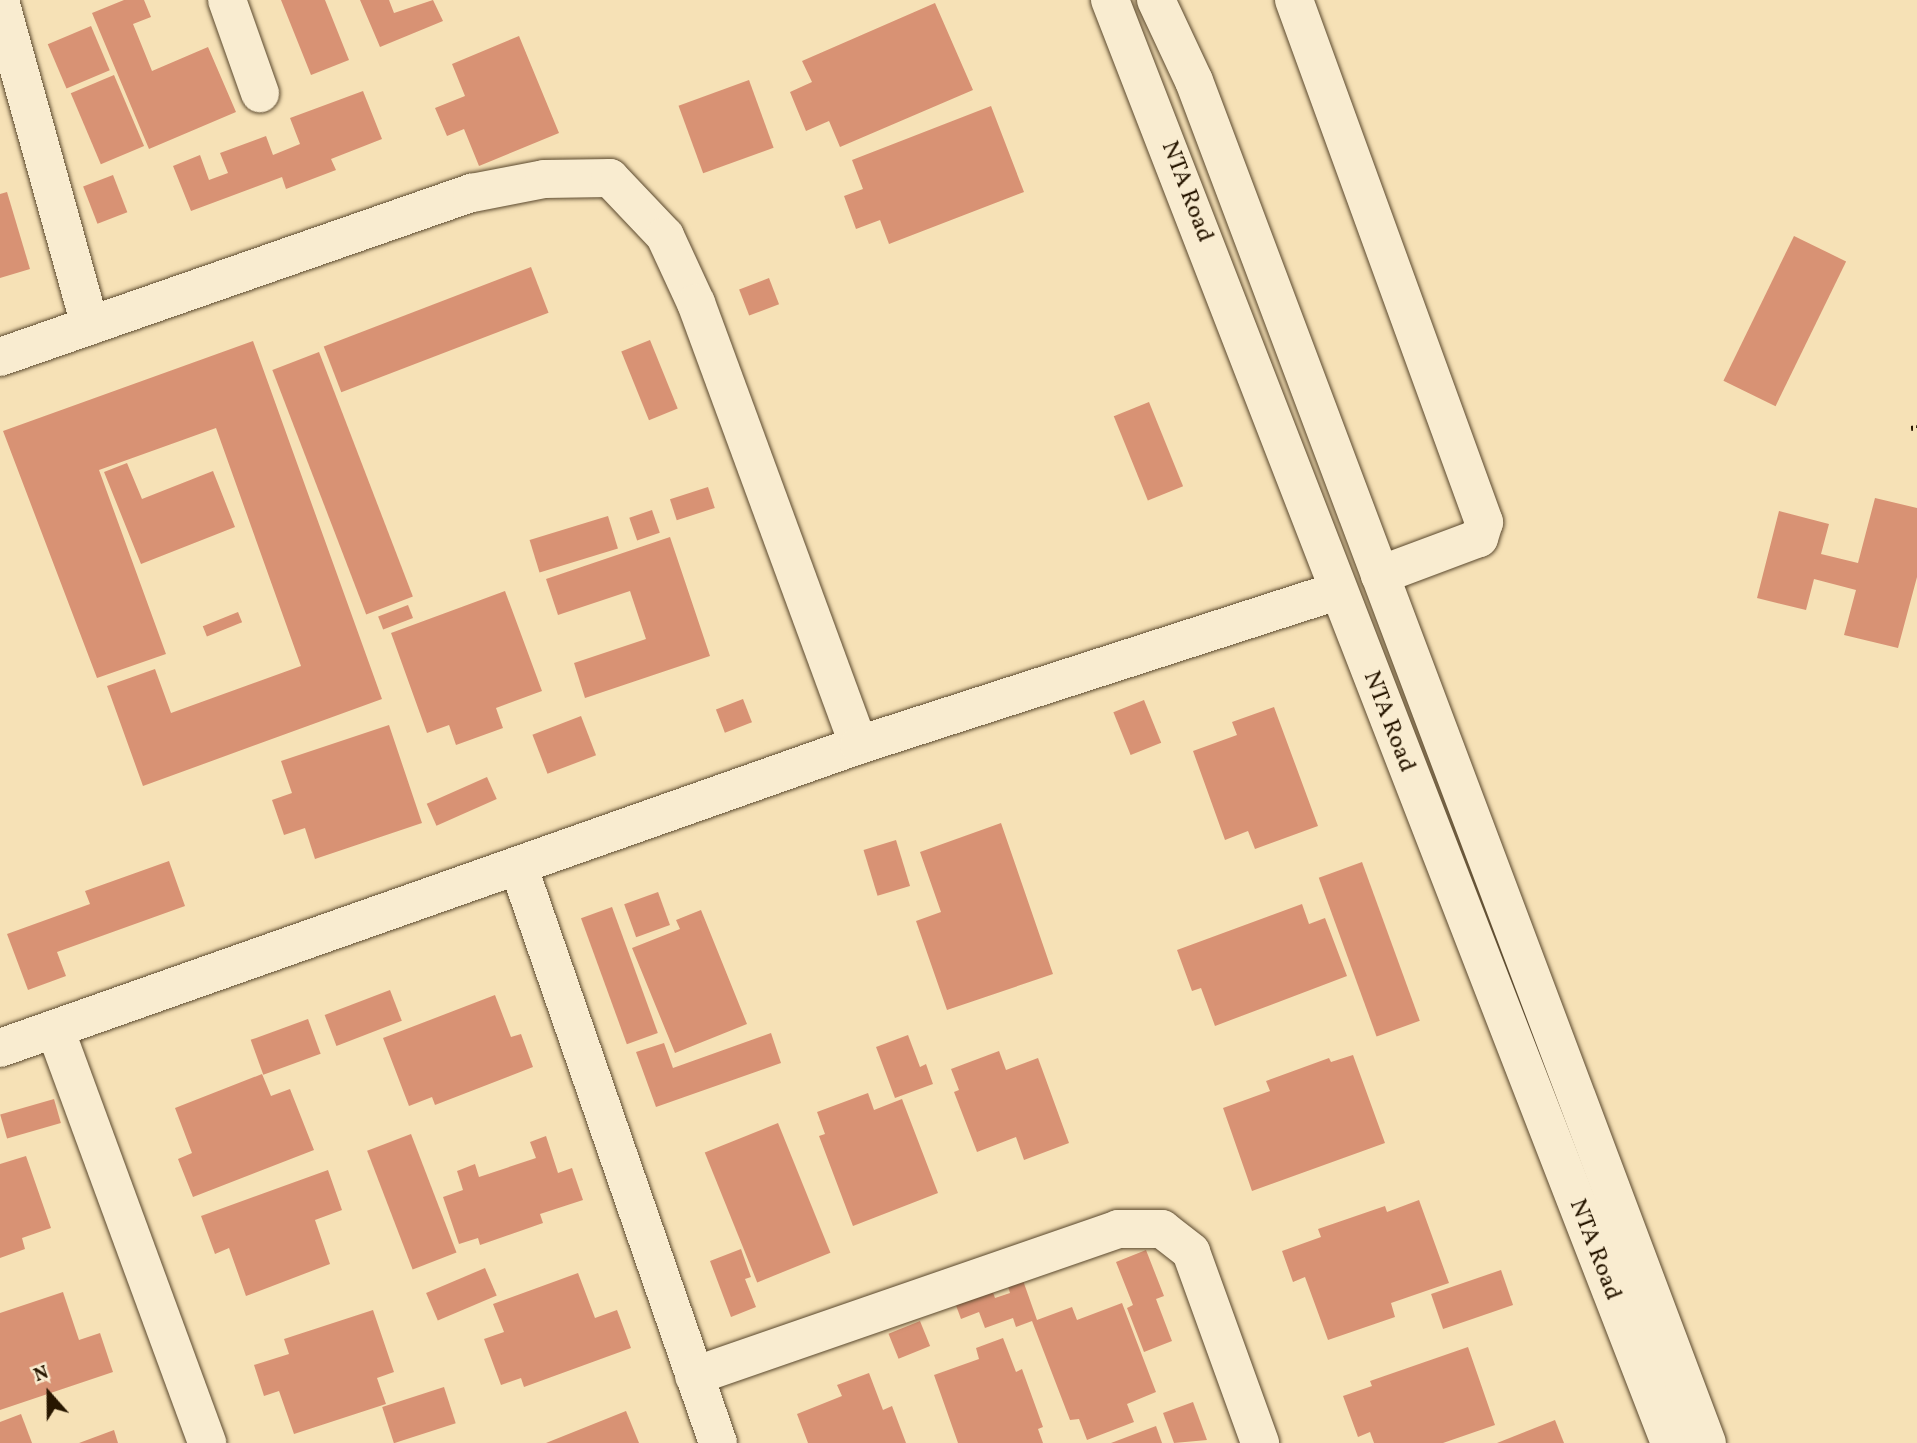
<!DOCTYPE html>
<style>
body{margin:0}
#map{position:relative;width:1917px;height:1443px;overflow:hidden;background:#f6e1b6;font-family:Vollkorn,serif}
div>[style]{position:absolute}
.building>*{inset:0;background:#d89274;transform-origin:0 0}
.path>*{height:4.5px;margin-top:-2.25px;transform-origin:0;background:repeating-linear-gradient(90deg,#271600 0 2px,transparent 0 5.5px)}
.roads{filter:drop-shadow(0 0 2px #5b492e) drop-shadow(0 0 2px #5b492e)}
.street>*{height:38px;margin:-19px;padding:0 19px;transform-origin:19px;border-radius:19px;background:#f9ecd0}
.secondary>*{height:38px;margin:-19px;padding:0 19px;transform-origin:19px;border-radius:19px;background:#f9ecd0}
span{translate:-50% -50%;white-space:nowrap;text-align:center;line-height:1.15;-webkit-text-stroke:5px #f9ecd0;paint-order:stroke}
.street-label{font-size:24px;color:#271600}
.north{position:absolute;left:14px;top:1359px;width:70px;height:70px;-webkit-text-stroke:5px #f9ecd0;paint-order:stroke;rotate:339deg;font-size:19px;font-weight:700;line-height:28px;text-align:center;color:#271600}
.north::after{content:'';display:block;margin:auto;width:24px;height:32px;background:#271600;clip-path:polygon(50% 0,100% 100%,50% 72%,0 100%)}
</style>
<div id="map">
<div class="building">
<div style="clip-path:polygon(124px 0,144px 0,151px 17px,133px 24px,152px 71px,208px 47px,236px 112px,149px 149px,92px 13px)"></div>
<div style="clip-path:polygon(281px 0,325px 0,349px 60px,311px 75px)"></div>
<div style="clip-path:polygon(360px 0,389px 0,394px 13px,433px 0,443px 21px,380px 47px)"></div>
<div style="clip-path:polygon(935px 3px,973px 90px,840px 147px,829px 121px,806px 131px,790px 92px,812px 82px,802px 61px)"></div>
<div style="left:91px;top:26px;width:48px;height:47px;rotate:67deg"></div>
<div style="clip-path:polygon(519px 36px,559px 133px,479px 166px,464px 129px,447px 136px,435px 108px,465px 96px,452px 64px)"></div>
<div style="left:114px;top:75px;width:77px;height:47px;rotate:67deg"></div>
<div style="left:749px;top:80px;width:72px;height:75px;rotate:70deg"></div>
<div style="clip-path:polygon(363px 91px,382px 139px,331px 159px,336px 170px,286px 189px,282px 177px,191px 211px,173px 166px,200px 155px,209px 180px,228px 173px,220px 153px,266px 136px,273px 155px,300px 144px,290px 118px)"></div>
<div style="clip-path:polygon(991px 106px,1024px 192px,889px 244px,880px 220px,856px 229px,844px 196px,863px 189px,852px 160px)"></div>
<div style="left:113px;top:175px;width:40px;height:32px;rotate:69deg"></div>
<div style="clip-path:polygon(7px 192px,30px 269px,0 278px,0 194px)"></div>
<div style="left:1794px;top:236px;width:58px;height:161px;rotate:26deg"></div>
<div style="left:531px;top:267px;width:49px;height:222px;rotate:69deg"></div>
<div style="left:769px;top:278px;width:28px;height:32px;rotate:69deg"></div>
<div style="left:650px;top:340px;width:74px;height:31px;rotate:68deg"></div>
<div style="clip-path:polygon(253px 341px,382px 699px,143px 786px,107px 686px,155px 669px,171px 713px,301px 666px,216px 428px,99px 470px,166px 654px,97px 678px,3px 431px)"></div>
<div style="left:319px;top:352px;width:262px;height:50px;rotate:69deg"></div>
<div style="left:1149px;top:402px;width:91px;height:38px;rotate:68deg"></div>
<div style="clip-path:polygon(127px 463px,142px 499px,213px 471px,235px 527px,141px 564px,104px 472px)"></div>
<div style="left:708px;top:487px;width:22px;height:40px;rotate:72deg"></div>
<div style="clip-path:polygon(1875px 498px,1917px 508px,1917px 577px,1898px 648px,1844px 635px,1856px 590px,1814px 579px,1806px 610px,1757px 598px,1779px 511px,1829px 524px,1821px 554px,1858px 563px)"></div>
<div style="left:652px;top:510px;width:24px;height:24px;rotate:71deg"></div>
<div style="left:608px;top:516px;width:34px;height:82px;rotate:73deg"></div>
<div style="clip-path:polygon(670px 537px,710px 656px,585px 698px,574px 663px,646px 639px,630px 591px,558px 615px,546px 579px)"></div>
<div style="clip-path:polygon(505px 591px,542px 691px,496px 708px,503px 728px,456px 745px,449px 725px,427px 733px,391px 633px)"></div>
<div style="left:408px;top:605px;width:14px;height:32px;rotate:69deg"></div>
<div style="left:238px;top:612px;width:11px;height:38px;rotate:68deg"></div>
<div style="left:743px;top:699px;width:25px;height:29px;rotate:69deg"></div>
<div style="left:1144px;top:700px;width:46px;height:33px;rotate:68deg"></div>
<div style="clip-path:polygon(1274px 707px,1318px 826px,1255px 849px,1248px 831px,1225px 840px,1193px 751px,1237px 735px,1232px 722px)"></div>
<div style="left:581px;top:716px;width:42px;height:52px;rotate:69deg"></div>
<div style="clip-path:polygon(389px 725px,422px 823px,315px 859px,305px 828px,284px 835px,272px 800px,292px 793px,281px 761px)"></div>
<div style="left:487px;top:777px;width:24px;height:66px;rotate:66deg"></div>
<div style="clip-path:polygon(1001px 823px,1053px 974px,947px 1010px,916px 921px,941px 912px,920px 852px)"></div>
<div style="left:896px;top:840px;width:48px;height:34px;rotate:73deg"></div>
<div style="clip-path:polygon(169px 861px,185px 906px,57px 952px,66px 976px,28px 990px,7px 934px,90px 904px,85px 891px)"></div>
<div style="left:1362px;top:862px;width:169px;height:46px;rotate:70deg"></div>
<div style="left:658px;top:892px;width:35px;height:36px;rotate:70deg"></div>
<div style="clip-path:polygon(1302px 904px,1309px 924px,1325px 918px,1347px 976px,1215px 1026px,1201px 988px,1192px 991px,1177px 950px)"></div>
<div style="left:612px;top:907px;width:134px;height:33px;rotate:70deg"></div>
<div style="clip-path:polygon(701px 910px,747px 1024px,675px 1053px,632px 948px,680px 929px,676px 920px)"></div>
<div style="left:390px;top:990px;width:33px;height:70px;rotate:69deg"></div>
<div style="clip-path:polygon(495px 995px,511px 1037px,521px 1034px,533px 1067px,435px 1105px,432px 1097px,409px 1106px,383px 1038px)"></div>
<div style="left:308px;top:1019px;width:37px;height:61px;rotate:70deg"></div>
<div style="clip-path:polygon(771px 1033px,781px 1063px,656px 1107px,636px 1052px,664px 1043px,673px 1068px)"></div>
<div style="clip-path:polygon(908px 1035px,920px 1067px,926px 1064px,933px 1084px,895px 1098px,876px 1047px)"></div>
<div style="clip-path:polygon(999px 1051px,1006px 1070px,1038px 1058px,1069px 1143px,1024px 1160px,1016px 1137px,977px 1152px,954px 1092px,959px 1090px,951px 1069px)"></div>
<div style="clip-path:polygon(1353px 1055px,1385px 1143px,1252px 1191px,1223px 1108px,1270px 1091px,1266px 1081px,1329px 1058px,1331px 1062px)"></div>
<div style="clip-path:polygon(262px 1074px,271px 1096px,290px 1089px,314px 1150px,193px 1197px,178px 1159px,192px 1153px,175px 1108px)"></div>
<div style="clip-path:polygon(868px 1093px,874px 1110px,902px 1099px,938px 1193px,853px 1226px,819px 1136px,825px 1134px,817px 1112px)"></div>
<div style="left:54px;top:1099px;width:25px;height:56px;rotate:74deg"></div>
<div style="left:778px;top:1123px;width:140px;height:79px;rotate:68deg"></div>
<div style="left:411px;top:1134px;width:127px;height:47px;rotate:69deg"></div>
<div style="clip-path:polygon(546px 1136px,558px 1173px,572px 1168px,583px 1200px,540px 1214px,543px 1223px,480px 1245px,478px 1238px,459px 1244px,443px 1197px,463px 1190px,457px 1171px,475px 1164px,479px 1177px,536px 1158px,530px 1142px)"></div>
<div style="clip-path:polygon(26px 1156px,51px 1228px,22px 1238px,25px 1249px,0 1258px,0 1164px)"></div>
<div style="clip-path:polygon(328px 1170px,342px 1210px,315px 1220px,330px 1264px,246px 1296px,229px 1248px,215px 1254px,201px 1216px)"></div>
<div style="clip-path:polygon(1419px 1200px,1449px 1283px,1391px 1303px,1395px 1317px,1328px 1340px,1305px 1277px,1293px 1282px,1282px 1251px,1321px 1237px,1318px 1229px,1385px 1206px,1387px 1212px)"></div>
<div style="clip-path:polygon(741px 1249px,751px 1277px,745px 1279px,756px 1307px,731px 1317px,710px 1261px)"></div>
<div style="clip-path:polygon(1146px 1250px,1164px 1296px,1156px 1299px,1172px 1341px,1144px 1352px,1127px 1308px,1133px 1305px,1116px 1262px)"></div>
<div style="left:485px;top:1268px;width:30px;height:64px;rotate:67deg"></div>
<div style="left:1501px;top:1270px;width:37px;height:74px;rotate:71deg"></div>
<div style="clip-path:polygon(1020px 1272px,1037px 1320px,1072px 1307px,1077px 1320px,1122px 1303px,1156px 1392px,1127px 1404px,1134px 1422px,1087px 1440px,1079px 1419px,1070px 1420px,1032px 1321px,1016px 1327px,1013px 1318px,985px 1328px,979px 1312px,961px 1319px,954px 1300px,991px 1287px,995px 1298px,1010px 1293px,1005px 1277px)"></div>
<div style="clip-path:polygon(578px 1273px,595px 1318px,617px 1310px,631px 1348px,524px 1387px,521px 1378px,501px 1385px,484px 1339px,504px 1332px,493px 1304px)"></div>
<div style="clip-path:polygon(63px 1292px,79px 1340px,100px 1333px,113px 1372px,0 1410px,0 1313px)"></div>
<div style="clip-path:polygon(373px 1310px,394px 1372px,377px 1378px,386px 1404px,294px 1434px,279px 1391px,264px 1396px,254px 1365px,289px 1354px,284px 1339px)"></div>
<div style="left:920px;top:1321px;width:27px;height:34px;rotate:68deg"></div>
<div style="clip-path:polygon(1003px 1338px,1016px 1372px,1022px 1369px,1043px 1427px,1038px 1429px,1043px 1443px,958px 1443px,934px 1375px,979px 1359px,976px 1348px)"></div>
<div style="clip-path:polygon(1468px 1347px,1495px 1425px,1443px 1443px,1374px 1443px,1370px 1432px,1358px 1437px,1343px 1396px,1372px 1386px,1370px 1381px)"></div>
<div style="clip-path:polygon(869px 1373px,883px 1410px,892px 1406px,906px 1443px,808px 1443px,797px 1414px,842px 1396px,837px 1385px)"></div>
<div style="left:444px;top:1387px;width:38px;height:65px;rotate:72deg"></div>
<div style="clip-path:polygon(1193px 1402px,1207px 1440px,1174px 1443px,1163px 1413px)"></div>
<div style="clip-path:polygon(626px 1411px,639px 1443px,546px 1443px)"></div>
<div style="clip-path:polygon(21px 1414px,32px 1443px,0 1443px,0 1422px)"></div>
<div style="clip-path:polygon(1555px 1420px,1564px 1443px,1497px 1443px)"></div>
<div style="clip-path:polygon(1156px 1426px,1162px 1443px,1111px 1443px)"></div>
<div style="clip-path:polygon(114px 1430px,118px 1443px,79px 1443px)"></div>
</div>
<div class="path">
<div style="left:1911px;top:428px;width:6px;rotate:-9deg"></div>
</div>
<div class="roads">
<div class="street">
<div style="left:227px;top:0;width:99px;rotate:70.5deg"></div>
<div style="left:1294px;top:0;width:556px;rotate:70deg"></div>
<div style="left:1484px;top:522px;width:17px;rotate:107deg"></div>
<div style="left:1479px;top:538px;width:106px;rotate:159.5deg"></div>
<div style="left:0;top:1px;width:337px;rotate:74.5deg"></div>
<div style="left:0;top:357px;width:500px;rotate:-19.2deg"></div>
<div style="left:472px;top:193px;width:73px;rotate:-11deg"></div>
<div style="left:544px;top:179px;width:66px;rotate:-0.9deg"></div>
<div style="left:610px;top:178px;width:80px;rotate:46.5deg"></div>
<div style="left:665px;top:236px;width:74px;rotate:65.2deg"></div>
<div style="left:696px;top:303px;width:471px;rotate:69.8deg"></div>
<div style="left:519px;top:868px;width:608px;rotate:70.91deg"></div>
<div style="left:55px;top:1029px;width:441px;rotate:69.8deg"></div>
<div style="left:0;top:1048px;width:911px;rotate:-19.43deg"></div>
<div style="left:859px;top:745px;width:502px;rotate:-17.86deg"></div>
<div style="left:694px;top:1376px;width:449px;rotate:-19.1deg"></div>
<div style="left:1118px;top:1229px;width:44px"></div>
<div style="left:1162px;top:1229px;width:37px;rotate:38deg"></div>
<div style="left:1191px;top:1252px;width:203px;rotate:70.1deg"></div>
</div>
<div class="secondary">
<div style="left:1110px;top:0;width:1548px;rotate:68.79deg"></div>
<div style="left:1156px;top:0;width:89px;rotate:64.9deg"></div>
<div style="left:1194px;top:81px;width:1455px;rotate:69.36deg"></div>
</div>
</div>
<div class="street-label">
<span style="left:1186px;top:192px;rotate:69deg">NTA Road</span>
<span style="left:1388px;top:722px;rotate:69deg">NTA Road</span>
<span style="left:1594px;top:1250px;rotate:69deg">NTA Road</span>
</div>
<div class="north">N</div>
</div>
